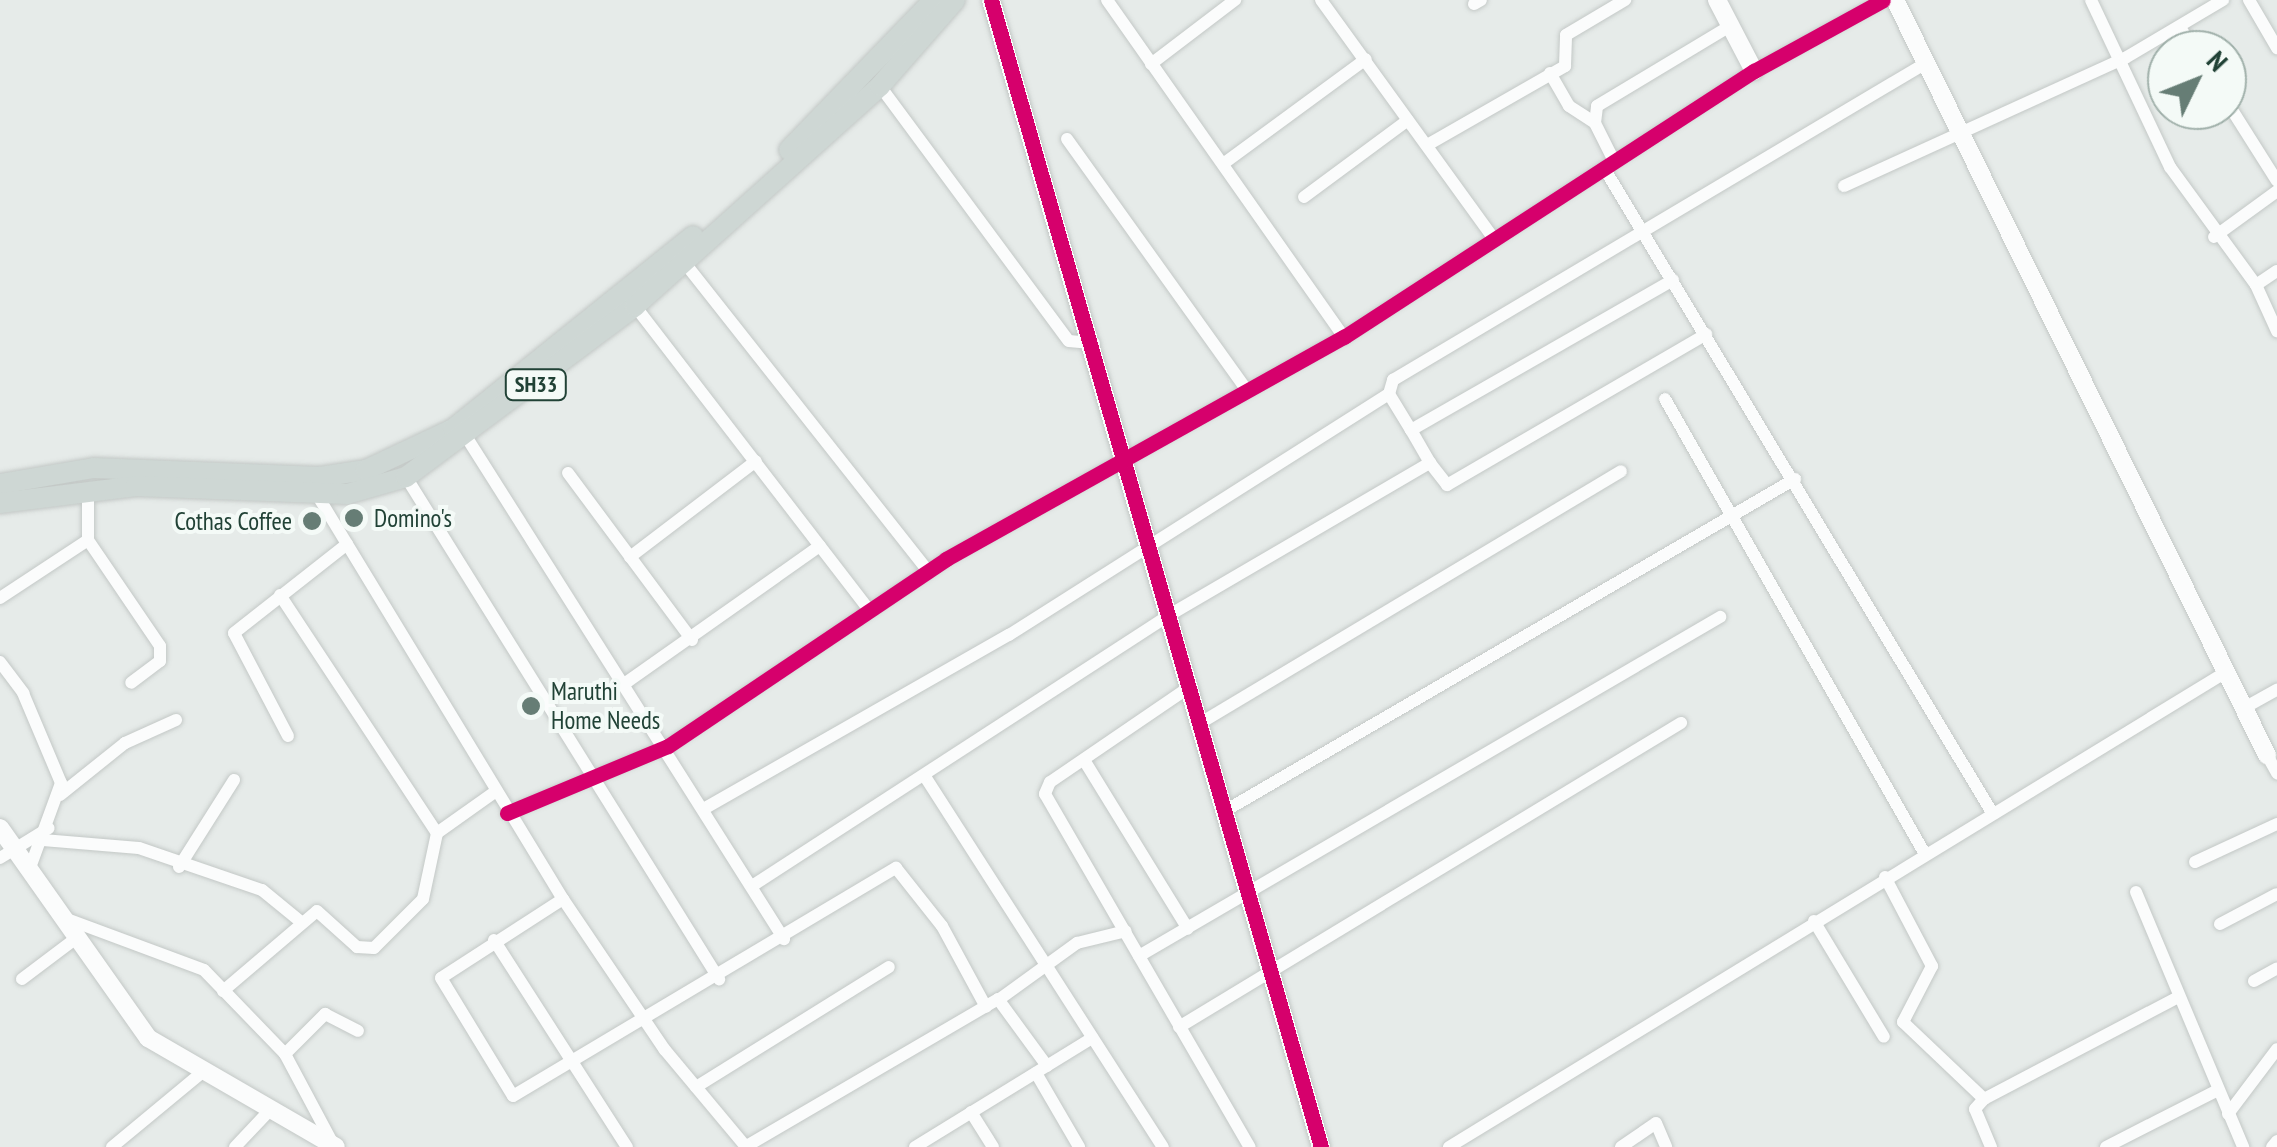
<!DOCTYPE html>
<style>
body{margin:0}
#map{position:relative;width:2277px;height:1147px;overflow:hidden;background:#e6ebe9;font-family:"PT Sans Narrow",sans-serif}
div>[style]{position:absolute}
.roads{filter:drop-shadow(0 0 2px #c3c8c6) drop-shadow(0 0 2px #c3c8c6)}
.minor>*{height:12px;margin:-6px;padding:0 6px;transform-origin:6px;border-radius:6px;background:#fbfcfc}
.tertiary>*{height:18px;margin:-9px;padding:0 9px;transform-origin:9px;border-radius:9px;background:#fbfcfc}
.primary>*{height:20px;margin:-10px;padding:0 10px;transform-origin:10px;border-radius:10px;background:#ced7d4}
.cycleway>*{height:15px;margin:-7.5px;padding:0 7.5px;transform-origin:7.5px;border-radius:7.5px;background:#d6006c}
.dots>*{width:28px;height:28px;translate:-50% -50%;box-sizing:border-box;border:5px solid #f4faf7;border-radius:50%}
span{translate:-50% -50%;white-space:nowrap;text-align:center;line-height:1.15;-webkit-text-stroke:8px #f4faf7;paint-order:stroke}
.shield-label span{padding:2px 8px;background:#f4faf7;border:2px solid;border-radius:8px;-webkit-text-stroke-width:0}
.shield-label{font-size:22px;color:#214236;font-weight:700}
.poi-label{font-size:25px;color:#214236}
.left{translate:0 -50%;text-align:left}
.right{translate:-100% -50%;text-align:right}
.north{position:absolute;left:2147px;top:30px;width:100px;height:100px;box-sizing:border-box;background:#f4faf7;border:2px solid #a0b0aa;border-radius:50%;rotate:47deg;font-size:28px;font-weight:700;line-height:40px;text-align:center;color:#214236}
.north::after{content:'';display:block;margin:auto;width:35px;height:45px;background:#667d75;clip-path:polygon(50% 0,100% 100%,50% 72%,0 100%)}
</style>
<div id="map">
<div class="roads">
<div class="minor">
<div style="left:1107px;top:0;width:412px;rotate:54.9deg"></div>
<div style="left:1321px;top:0;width:295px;rotate:54.1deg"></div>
<div style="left:2091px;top:0;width:185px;rotate:64.7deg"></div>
<div style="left:2170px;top:167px;width:146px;rotate:53.9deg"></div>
<div style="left:2256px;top:285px;width:51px;rotate:65.5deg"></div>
<div style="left:2249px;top:0;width:56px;rotate:59.7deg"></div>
<div style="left:1474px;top:4px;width:8px;rotate:-30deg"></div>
<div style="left:2181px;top:29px;width:25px;rotate:58deg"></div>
<div style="left:1151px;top:64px;width:106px;rotate:-37.3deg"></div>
<div style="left:1550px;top:73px;width:38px;rotate:60deg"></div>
<div style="left:1569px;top:106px;width:31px;rotate:33deg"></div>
<div style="left:880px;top:86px;width:317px;rotate:53.5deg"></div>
<div style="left:1069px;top:341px;width:25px;rotate:5deg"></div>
<div style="left:2227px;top:102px;width:93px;rotate:57.7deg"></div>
<div style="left:1067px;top:139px;width:309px;rotate:54.4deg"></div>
<div style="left:1429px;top:144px;width:157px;rotate:-29.8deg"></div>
<div style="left:1565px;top:66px;width:31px;rotate:-88deg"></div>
<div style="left:1566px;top:35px;width:69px;rotate:-30.7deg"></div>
<div style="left:1614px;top:161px;width:42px;rotate:-116.6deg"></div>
<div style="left:1595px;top:123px;width:17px;rotate:-83deg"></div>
<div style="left:1597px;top:106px;width:155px;rotate:-31deg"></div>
<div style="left:1223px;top:164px;width:177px;rotate:-36.3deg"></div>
<div style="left:1604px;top:168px;width:754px;rotate:58.95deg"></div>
<div style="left:1844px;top:186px;width:309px;rotate:-24.5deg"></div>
<div style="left:2125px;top:58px;width:114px;rotate:-30.6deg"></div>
<div style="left:1304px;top:197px;width:129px;rotate:-36.5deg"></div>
<div style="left:2214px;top:237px;width:78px;rotate:-36.1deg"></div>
<div style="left:684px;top:262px;width:394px;rotate:51.7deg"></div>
<div style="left:2256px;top:285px;width:25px;rotate:-34deg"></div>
<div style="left:635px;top:306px;width:382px;rotate:52.4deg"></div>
<div style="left:1389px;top:394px;width:15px;rotate:-74deg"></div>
<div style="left:1393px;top:380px;width:620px;rotate:-30.74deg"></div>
<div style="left:1665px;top:399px;width:524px;rotate:60.26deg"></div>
<div style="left:1411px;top:430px;width:38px;rotate:60deg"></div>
<div style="left:467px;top:438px;width:593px;rotate:57.68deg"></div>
<div style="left:568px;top:473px;width:208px;rotate:53.4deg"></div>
<div style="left:406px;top:477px;width:592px;rotate:58.06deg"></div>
<div style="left:316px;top:493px;width:475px;rotate:58.7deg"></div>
<div style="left:563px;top:899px;width:182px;rotate:56deg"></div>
<div style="left:665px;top:1050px;width:126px;rotate:50.1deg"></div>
<div style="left:88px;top:540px;width:128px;rotate:55.8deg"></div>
<div style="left:160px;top:646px;width:15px;rotate:90deg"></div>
<div style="left:160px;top:661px;width:36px;rotate:143deg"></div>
<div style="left:630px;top:557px;width:158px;rotate:-37.3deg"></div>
<div style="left:280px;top:595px;width:285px;rotate:56.6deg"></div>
<div style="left:0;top:598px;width:105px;rotate:-33.4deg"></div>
<div style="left:88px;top:540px;width:51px;rotate:-90deg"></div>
<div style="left:0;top:662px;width:39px;rotate:53deg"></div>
<div style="left:23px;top:693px;width:98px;rotate:67.1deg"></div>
<div style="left:61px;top:783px;width:87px;rotate:110.1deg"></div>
<div style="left:627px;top:682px;width:236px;rotate:-35.2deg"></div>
<div style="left:1188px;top:688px;width:167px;rotate:145.7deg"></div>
<div style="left:1050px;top:782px;width:13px;rotate:113deg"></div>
<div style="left:1045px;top:794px;width:408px;rotate:59.9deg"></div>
<div style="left:2244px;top:708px;width:38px;rotate:-29deg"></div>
<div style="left:1197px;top:725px;width:494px;rotate:-30.9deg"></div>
<div style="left:288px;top:736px;width:116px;rotate:-117.7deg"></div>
<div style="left:234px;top:633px;width:144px;rotate:-38.2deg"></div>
<div style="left:2267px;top:755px;width:21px;rotate:61deg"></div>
<div style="left:1084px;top:760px;width:198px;rotate:58.4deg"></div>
<div style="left:924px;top:775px;width:442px;rotate:57.3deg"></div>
<div style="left:60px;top:795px;width:83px;rotate:-38.7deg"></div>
<div style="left:125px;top:743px;width:56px;rotate:-24.3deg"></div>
<div style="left:707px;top:807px;width:348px;rotate:-29.7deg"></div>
<div style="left:1009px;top:635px;width:450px;rotate:-32.4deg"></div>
<div style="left:1389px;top:394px;width:42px;rotate:58.6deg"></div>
<div style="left:1411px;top:430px;width:302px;rotate:-29.8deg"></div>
<div style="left:1223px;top:812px;width:662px;rotate:-30.21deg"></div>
<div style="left:507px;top:813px;width:174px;rotate:-22.6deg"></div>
<div style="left:668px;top:746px;width:335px;rotate:-33.9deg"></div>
<div style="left:946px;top:559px;width:456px;rotate:-29.2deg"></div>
<div style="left:1344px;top:337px;width:489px;rotate:-33deg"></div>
<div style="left:1754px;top:71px;width:147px;rotate:-28.8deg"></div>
<div style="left:43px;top:840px;width:96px;rotate:4.8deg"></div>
<div style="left:139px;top:848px;width:130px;rotate:18.9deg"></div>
<div style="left:262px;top:890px;width:50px;rotate:39.4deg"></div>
<div style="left:0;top:858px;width:57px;rotate:-31.5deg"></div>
<div style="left:2195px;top:862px;width:90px;rotate:-24.9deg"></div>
<div style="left:179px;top:867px;width:103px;rotate:-57.7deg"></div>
<div style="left:1885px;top:877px;width:101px;rotate:62.2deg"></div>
<div style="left:1932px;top:966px;width:63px;rotate:117.4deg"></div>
<div style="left:1903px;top:1022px;width:112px;rotate:43.5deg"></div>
<div style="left:752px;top:886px;width:494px;rotate:-33deg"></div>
<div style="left:1166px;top:617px;width:306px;rotate:-30.3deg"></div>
<div style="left:1430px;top:463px;width:28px;rotate:52deg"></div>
<div style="left:1447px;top:485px;width:300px;rotate:-30.2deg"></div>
<div style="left:2136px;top:892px;width:277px;rotate:67.2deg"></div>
<div style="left:563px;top:899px;width:145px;rotate:147.1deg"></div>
<div style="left:441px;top:978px;width:138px;rotate:58.6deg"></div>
<div style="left:513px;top:1096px;width:446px;rotate:-30.8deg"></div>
<div style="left:896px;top:868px;width:74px;rotate:51.6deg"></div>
<div style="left:942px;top:926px;width:92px;rotate:61.5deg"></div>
<div style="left:67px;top:919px;width:146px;rotate:20.4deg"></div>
<div style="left:204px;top:970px;width:117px;rotate:46deg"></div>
<div style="left:285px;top:1054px;width:102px;rotate:61.9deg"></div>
<div style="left:1814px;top:921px;width:135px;rotate:58.9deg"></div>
<div style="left:2220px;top:924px;width:64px;rotate:-27.8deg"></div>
<div style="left:494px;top:940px;width:246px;rotate:57.3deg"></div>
<div style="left:1139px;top:956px;width:673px;rotate:-30.26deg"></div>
<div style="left:22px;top:979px;width:71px;rotate:-37deg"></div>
<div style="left:2254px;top:981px;width:26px;rotate:-29deg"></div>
<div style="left:223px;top:991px;width:123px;rotate:-40.4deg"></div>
<div style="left:317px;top:911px;width:54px;rotate:42deg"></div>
<div style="left:357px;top:947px;width:17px;rotate:3deg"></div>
<div style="left:374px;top:948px;width:69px;rotate:-45deg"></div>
<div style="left:423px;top:899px;width:67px;rotate:-78deg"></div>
<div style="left:437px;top:833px;width:71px;rotate:-35.3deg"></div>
<div style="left:1001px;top:998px;width:94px;rotate:-35.9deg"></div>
<div style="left:1077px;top:943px;width:50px;rotate:-13.8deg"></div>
<div style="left:1179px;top:1027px;width:587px;rotate:-31.2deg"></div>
<div style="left:285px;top:1054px;width:57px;rotate:-45deg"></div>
<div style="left:325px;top:1014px;width:37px;rotate:27deg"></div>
<div style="left:1036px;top:1073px;width:86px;rotate:59.8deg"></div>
<div style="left:696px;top:1087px;width:227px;rotate:-31.9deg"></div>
<div style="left:971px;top:1112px;width:41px;rotate:57.8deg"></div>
<div style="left:2228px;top:1114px;width:81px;rotate:-53deg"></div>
<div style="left:112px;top:1147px;width:113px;rotate:-39.6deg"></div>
<div style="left:235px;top:1147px;width:47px;rotate:-46.7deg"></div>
<div style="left:745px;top:1147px;width:293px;rotate:-30.3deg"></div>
<div style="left:998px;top:999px;width:83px;rotate:53.8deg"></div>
<div style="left:915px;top:1147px;width:208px;rotate:-31.6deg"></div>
<div style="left:1449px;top:1147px;width:911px;rotate:-31.44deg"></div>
<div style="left:1621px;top:1147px;width:42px;rotate:-34.4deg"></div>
<div style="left:1656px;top:1123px;width:26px;rotate:67deg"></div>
<div style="left:1991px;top:1147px;width:41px;rotate:-112.8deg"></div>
<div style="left:1975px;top:1109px;width:13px;rotate:-48deg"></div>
<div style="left:1984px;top:1099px;width:219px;rotate:-27.7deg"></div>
<div style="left:2106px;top:1147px;width:126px;rotate:-27deg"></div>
<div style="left:2272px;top:1147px;width:8px;rotate:-50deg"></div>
</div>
<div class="tertiary">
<div style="left:991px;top:0;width:1194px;rotate:73.95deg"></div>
<div style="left:1717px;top:0;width:80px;rotate:62.5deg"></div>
<div style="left:1895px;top:0;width:842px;rotate:63.77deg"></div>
<div style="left:0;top:828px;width:257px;rotate:54.8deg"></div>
<div style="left:148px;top:1038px;width:217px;rotate:30.1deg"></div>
</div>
<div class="primary">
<div style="left:789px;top:150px;width:209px;rotate:-46deg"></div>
<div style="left:0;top:484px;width:95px;rotate:-9.7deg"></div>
<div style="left:94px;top:468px;width:226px;rotate:2.3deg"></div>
<div style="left:320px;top:477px;width:47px;rotate:-8.7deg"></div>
<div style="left:366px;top:470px;width:96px;rotate:-25.2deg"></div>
<div style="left:453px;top:429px;width:308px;rotate:-38.8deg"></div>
<div style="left:0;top:503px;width:137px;rotate:-7.1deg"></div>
<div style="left:136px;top:486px;width:211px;rotate:2.2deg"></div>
<div style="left:347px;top:494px;width:61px;rotate:-16.1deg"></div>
<div style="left:406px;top:477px;width:286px;rotate:-36.7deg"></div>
<div style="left:635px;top:306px;width:329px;rotate:-41.9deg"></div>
<div style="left:880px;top:86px;width:114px;rotate:-48.9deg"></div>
</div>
</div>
<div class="cycleway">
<div style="left:991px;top:0;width:1194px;rotate:73.95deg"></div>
<div style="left:507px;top:813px;width:174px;rotate:-22.6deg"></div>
<div style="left:668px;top:746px;width:335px;rotate:-33.9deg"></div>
<div style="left:946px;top:559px;width:456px;rotate:-29.2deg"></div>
<div style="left:1344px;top:337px;width:489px;rotate:-33deg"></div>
<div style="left:1754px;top:71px;width:147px;rotate:-28.8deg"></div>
</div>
<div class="dots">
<div style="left:354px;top:518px;background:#667d75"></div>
<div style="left:312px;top:521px;background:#667d75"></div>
<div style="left:531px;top:706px;background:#667d75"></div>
</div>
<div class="shield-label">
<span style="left:536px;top:385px">SH33</span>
</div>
<div class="poi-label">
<span class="left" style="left:374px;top:518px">Domino's</span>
<span class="right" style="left:292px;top:521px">Cothas Coffee</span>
<span class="left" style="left:551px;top:706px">Maruthi<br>Home Needs</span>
</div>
<div class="north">N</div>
</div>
